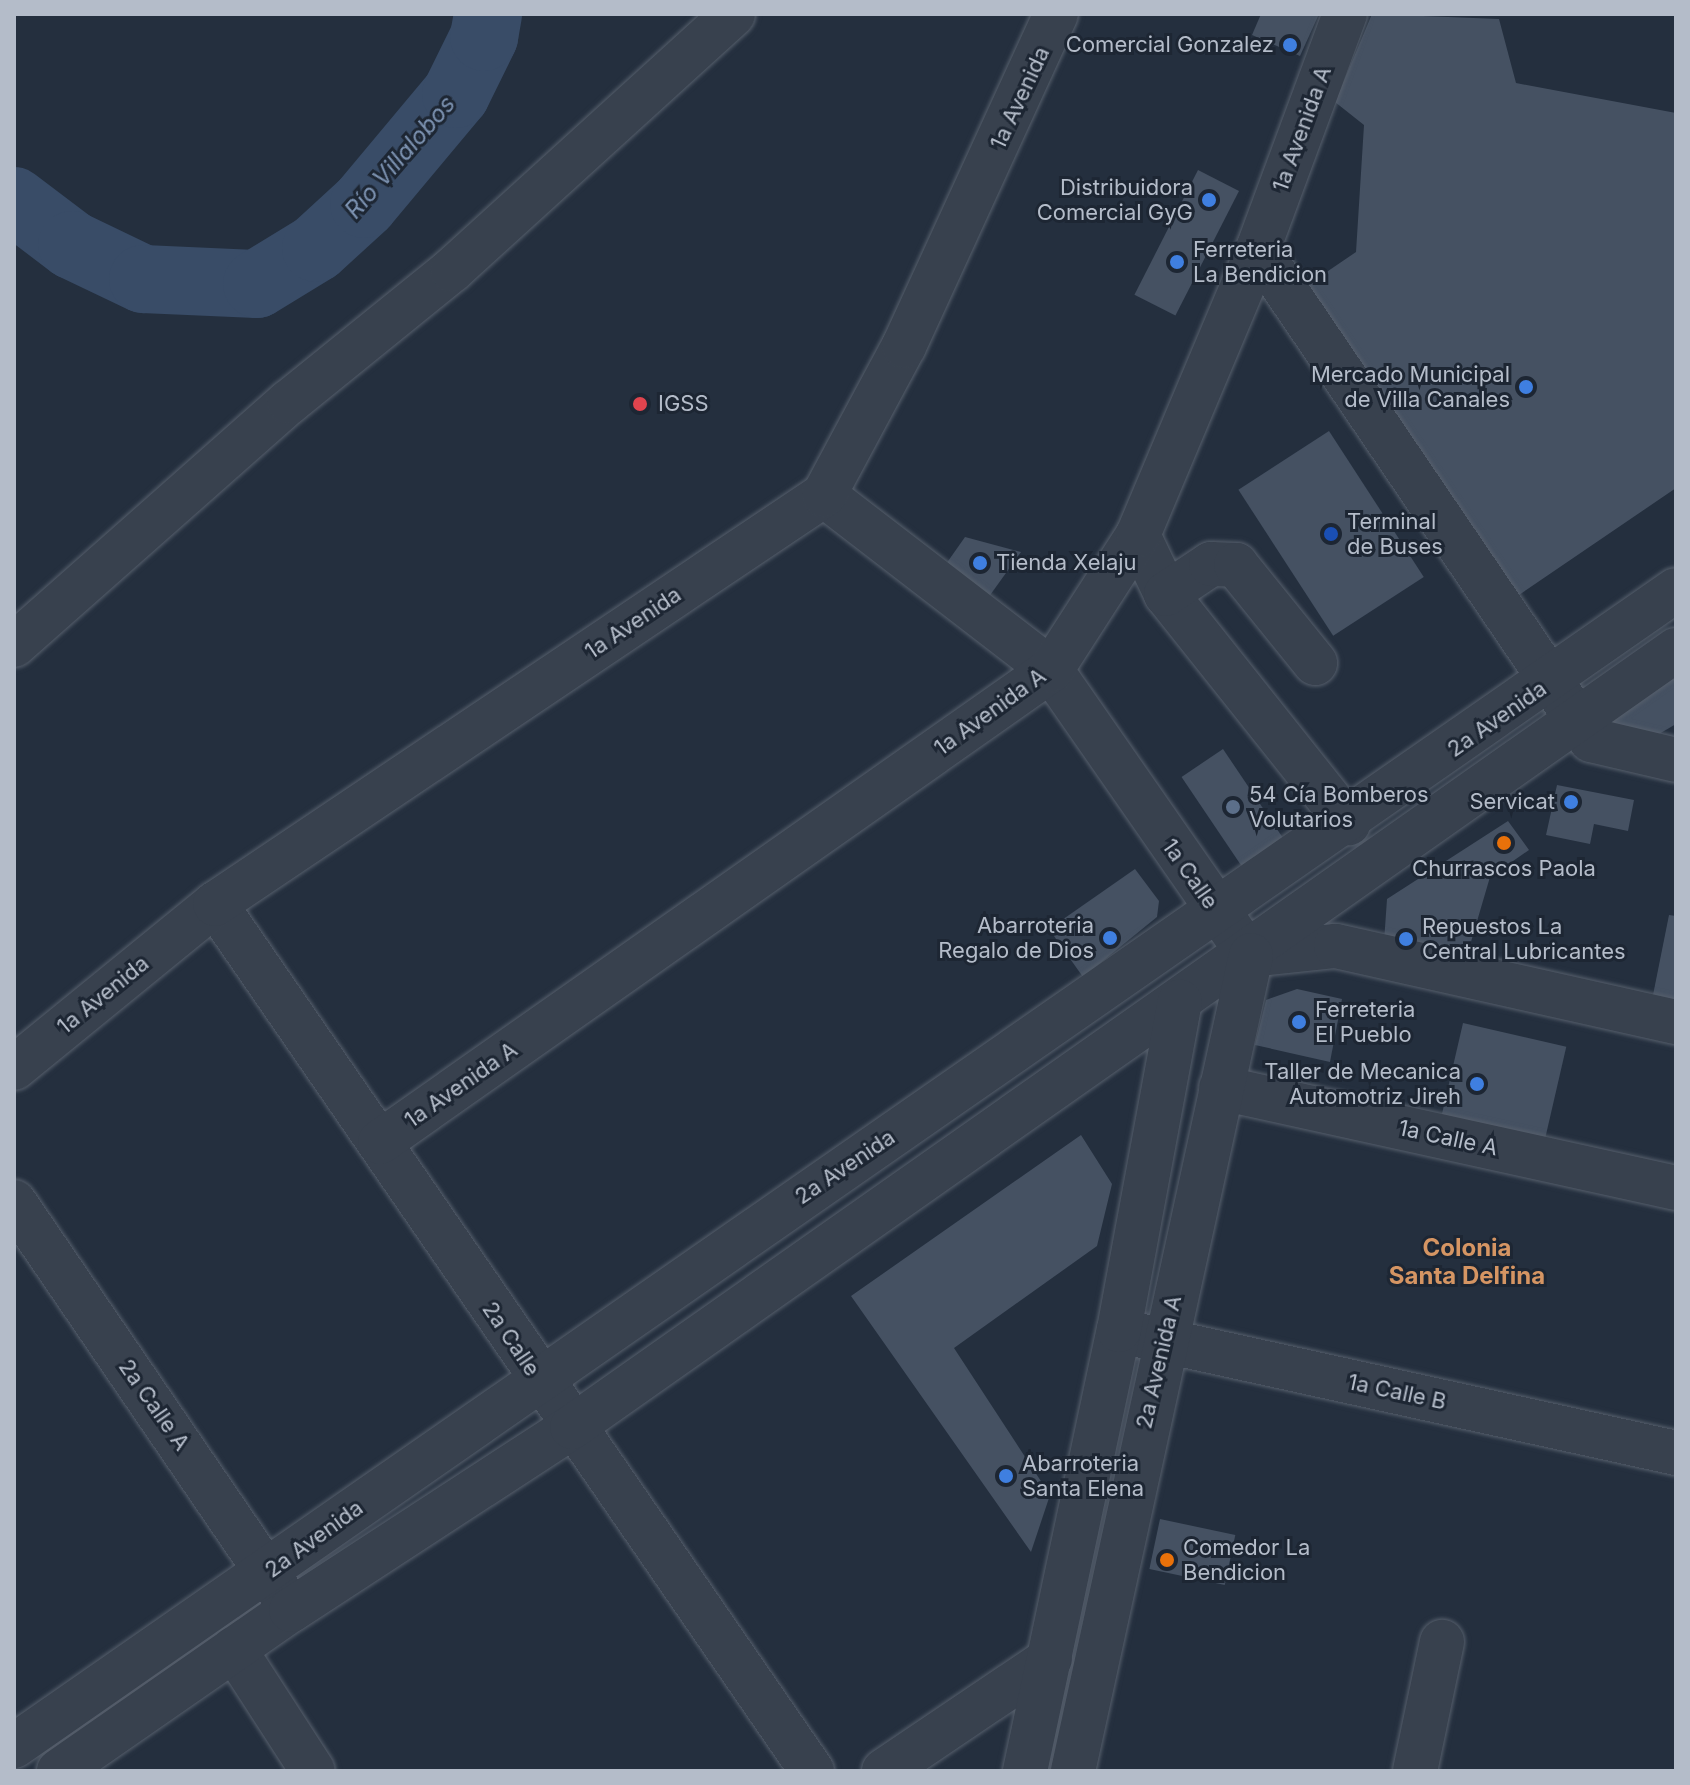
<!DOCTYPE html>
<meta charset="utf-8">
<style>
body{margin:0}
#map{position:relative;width:1690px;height:1785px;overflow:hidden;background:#242f3e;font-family:Inter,sans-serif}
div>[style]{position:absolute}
.river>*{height:68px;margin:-34px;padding:0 34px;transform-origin:34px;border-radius:34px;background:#394c67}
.building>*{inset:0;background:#455162;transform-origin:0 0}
.roads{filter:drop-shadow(0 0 2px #565f6c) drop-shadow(0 0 2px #565f6c)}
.minor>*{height:44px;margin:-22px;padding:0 22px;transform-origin:22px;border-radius:22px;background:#38414e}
.dots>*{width:22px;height:22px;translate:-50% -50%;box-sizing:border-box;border:4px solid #1d2633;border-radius:50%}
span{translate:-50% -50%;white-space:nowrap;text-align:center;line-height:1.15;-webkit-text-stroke:6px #1d2633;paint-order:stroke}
.poi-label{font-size:22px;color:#b4bcc9}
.right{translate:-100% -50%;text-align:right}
.left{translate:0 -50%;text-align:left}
.street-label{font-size:22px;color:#b4bcc9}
.water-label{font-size:24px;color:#7c92b1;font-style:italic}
.neighbourhood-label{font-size:24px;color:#d59563;font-weight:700}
.frame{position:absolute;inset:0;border:16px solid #b4bcc9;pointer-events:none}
</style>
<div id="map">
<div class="river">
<div style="left:14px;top:201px;width:73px;rotate:37.2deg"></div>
<div style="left:72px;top:245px;width:79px;rotate:25.6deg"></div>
<div style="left:143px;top:279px;width:114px;rotate:2.5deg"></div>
<div style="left:257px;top:284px;width:69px;rotate:-31.4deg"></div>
<div style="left:316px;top:248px;width:65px;rotate:-42.5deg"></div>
<div style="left:364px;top:204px;width:143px;rotate:-50.1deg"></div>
<div style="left:456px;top:94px;width:64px;rotate:-63.8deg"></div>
<div style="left:484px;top:37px;width:23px;rotate:-80deg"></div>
</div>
<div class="building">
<div style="clip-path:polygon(1261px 14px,1319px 14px,1300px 56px,1252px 35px)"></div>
<div style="clip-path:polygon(1372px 14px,1499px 19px,1516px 83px,1676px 113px,1676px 488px,1519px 595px,1306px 286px,1356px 252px,1364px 125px,1335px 102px)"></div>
<div style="left:1198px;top:170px;width:46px;height:140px;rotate:27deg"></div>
<div style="left:1329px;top:431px;width:174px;height:108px;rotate:57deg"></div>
<div style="clip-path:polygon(965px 537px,1021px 552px,983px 605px,939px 574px)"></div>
<div style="clip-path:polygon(1676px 666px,1676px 724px,1647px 741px,1599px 722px)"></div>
<div style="left:1223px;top:749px;width:107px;height:50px;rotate:56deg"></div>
<div style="clip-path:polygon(1557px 785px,1634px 800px,1628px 831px,1594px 824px,1590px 844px,1546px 835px)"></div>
<div style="clip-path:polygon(1508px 821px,1529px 850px,1490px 877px,1468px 952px,1443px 969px,1384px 942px,1387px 899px)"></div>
<div style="clip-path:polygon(1135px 869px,1159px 901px,1157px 917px,1083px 977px,1049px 929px)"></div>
<div style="clip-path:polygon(1669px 915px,1676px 916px,1676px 1016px,1650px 1010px)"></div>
<div style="clip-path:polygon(1297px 989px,1342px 999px,1330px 1062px,1255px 1045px,1266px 1000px)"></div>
<div style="left:1463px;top:1023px;width:106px;height:114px;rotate:13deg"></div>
<div style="clip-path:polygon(1081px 1135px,1112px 1184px,1097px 1246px,954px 1348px,1050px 1495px,1031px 1552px,851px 1296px)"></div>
<div style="left:1160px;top:1519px;width:77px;height:51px;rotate:12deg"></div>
</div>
<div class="roads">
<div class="minor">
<div style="left:1258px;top:249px;width:593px;rotate:55.85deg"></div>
<div style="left:1591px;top:740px;width:87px;rotate:13.2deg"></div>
<div style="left:824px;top:495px;width:287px;rotate:37.6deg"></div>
<div style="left:1051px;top:670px;width:323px;rotate:55.2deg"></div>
<div style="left:1138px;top:535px;width:65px;rotate:64.6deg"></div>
<div style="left:1166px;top:594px;width:293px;rotate:51.5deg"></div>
<div style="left:1166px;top:594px;width:54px;rotate:-33.7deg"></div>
<div style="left:1211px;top:564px;width:25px;rotate:2deg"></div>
<div style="left:1236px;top:565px;width:126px;rotate:51.1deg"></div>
<div style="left:14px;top:645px;width:367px;rotate:-41.5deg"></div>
<div style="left:289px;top:402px;width:210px;rotate:-39deg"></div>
<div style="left:452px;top:270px;width:380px;rotate:-42.3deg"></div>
<div style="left:215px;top:904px;width:1053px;rotate:55.45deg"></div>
<div style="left:1258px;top:954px;width:78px;rotate:-5.9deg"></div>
<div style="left:1336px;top:946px;width:348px;rotate:12.6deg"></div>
<div style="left:14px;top:1068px;width:259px;rotate:-39.2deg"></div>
<div style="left:215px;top:904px;width:734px;rotate:-33.89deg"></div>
<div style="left:824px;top:495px;width:169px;rotate:-61.8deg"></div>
<div style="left:904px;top:346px;width:365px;rotate:-65.4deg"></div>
<div style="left:1221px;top:1088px;width:466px;rotate:12.4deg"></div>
<div style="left:380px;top:1142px;width:820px;rotate:-35.12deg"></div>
<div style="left:1051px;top:670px;width:161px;rotate:-57.2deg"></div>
<div style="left:1138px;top:535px;width:310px;rotate:-67.2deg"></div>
<div style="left:1258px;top:249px;width:251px;rotate:-69.7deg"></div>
<div style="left:14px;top:1202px;width:478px;rotate:55.7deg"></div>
<div style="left:1133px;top:1334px;width:556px;rotate:12.36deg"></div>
<div style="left:234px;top:1649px;width:145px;rotate:57.1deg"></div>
<div style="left:14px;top:1746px;width:2024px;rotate:-34.82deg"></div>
<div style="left:59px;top:1771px;width:282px;rotate:-34.8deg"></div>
<div style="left:291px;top:1610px;width:335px;rotate:-33.1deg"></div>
<div style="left:572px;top:1427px;width:1350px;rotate:-35.14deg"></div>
<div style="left:884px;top:1771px;width:200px;rotate:-34deg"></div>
<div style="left:1025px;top:1771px;width:451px;rotate:-78deg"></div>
<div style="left:1119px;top:1330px;width:334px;rotate:-79.5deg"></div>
<div style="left:1073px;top:1771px;width:835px;rotate:-77.69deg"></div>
<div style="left:1415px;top:1771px;width:132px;rotate:-78.2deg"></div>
</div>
</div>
<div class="dots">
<div style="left:1290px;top:45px;background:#3f7fe0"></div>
<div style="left:1209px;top:200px;background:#3f7fe0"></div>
<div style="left:1177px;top:262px;background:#3f7fe0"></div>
<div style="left:1526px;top:387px;background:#3f7fe0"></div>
<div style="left:640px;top:404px;background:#e0444e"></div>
<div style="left:1331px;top:534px;background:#1a4fb4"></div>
<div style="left:980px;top:563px;background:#3f7fe0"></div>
<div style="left:1571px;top:802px;background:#3f7fe0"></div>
<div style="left:1233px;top:807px;background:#5c6f8a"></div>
<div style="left:1504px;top:843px;background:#e8710a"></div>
<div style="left:1110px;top:938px;background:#3f7fe0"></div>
<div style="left:1406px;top:939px;background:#3f7fe0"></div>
<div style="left:1299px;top:1022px;background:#3f7fe0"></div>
<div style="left:1477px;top:1084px;background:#3f7fe0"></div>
<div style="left:1006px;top:1476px;background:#3f7fe0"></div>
<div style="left:1167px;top:1560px;background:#e8710a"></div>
</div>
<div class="poi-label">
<span class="right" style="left:1274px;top:45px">Comercial Gonzalez</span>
<span class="right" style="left:1193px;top:200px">Distribuidora<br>Comercial GyG</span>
<span class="left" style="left:1193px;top:262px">Ferreteria<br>La Bendicion</span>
<span class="right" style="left:1510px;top:387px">Mercado Municipal<br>de Villa Canales</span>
<span class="left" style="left:658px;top:404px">IGSS</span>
<span class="left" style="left:1347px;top:534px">Terminal<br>de Buses</span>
<span class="left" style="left:996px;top:563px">Tienda Xelaju</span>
<span class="left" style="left:1249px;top:807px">54 Cía Bomberos<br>Volutarios</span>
<span class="right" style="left:1555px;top:802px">Servicat</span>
<span style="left:1504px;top:869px">Churrascos Paola</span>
<span class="right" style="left:1094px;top:938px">Abarroteria<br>Regalo de Dios</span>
<span class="left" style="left:1422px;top:939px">Repuestos La<br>Central Lubricantes</span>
<span class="left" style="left:1315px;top:1022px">Ferreteria<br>El Pueblo</span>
<span class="right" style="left:1461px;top:1084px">Taller de Mecanica<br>Automotriz Jireh</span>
<span class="left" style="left:1022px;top:1476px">Abarroteria<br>Santa Elena</span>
<span class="left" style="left:1183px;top:1560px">Comedor La<br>Bendicion</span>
</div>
<div class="street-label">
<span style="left:1020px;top:98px;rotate:-65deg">1a Avenida</span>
<span style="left:1302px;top:129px;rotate:-70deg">1a Avenida A</span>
<span style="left:633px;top:623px;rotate:-34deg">1a Avenida</span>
<span style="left:990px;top:712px;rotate:-36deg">1a Avenida A</span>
<span style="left:1497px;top:719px;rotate:-35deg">2a Avenida</span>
<span style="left:1190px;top:874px;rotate:55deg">1a Calle</span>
<span style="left:103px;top:995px;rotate:-39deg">1a Avenida</span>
<span style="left:461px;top:1085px;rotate:-35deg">1a Avenida A</span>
<span style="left:1448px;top:1138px;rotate:12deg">1a Calle A</span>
<span style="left:845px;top:1167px;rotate:-34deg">2a Avenida</span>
<span style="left:511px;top:1339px;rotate:56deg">2a Calle</span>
<span style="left:1159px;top:1362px;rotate:-77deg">2a Avenida A</span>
<span style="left:1397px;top:1392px;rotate:12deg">1a Calle B</span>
<span style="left:154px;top:1405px;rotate:55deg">2a Calle A</span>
<span style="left:314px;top:1539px;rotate:-36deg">2a Avenida</span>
</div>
<div class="water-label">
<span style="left:400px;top:157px;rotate:-49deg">Río Villalobos</span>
</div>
<div class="neighbourhood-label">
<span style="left:1467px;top:1262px">Colonia<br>Santa Delfina</span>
</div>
<div class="frame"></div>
</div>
